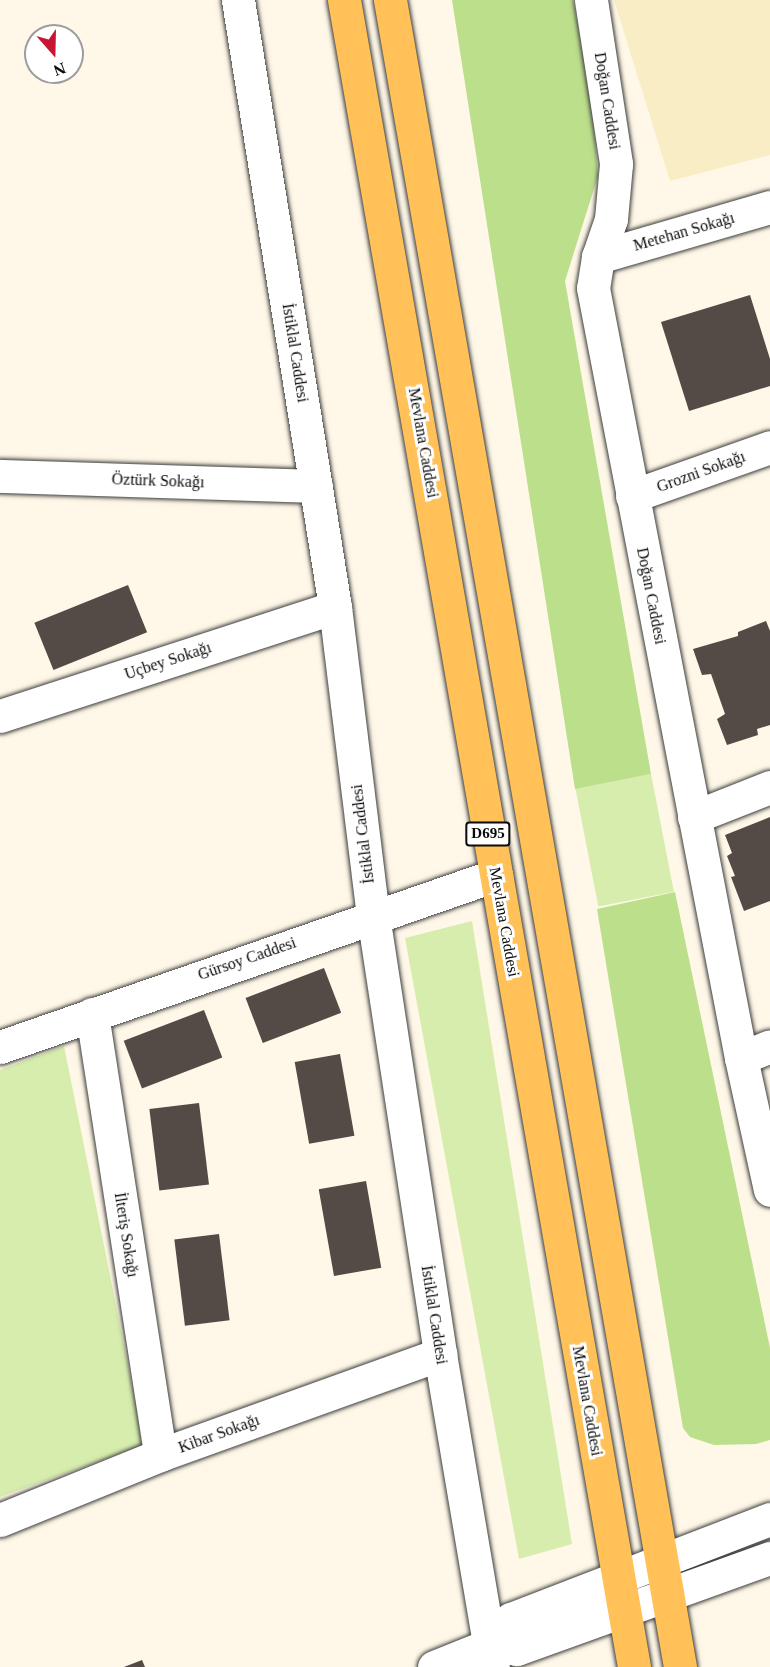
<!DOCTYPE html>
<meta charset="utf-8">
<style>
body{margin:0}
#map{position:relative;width:770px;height:1667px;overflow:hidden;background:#fff8e8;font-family:Georgia,serif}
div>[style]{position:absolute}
.farmland>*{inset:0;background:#f8edc5}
.green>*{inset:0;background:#d7edae;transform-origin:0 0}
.forest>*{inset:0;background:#bcdf8c}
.building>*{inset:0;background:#544a46;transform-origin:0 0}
.roads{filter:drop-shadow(0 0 2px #3d3d3d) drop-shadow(0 0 2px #3d3d3d)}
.minor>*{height:33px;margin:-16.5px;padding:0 16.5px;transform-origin:16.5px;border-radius:16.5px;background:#fff}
.major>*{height:33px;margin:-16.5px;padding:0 16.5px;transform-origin:16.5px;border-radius:16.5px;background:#ffc158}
span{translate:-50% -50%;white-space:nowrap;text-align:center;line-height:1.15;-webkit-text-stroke:6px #fff;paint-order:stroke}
.shield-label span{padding:2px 4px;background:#fff;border:2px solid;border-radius:4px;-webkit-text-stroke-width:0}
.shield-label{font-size:15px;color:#0a0a0a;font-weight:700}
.street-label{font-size:16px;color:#0a0a0a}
.north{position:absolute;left:24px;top:24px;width:60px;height:60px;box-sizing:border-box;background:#fff;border:2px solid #9d9d9d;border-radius:50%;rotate:160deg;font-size:16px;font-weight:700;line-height:24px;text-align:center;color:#0a0a0a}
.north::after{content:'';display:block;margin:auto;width:21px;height:27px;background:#c71634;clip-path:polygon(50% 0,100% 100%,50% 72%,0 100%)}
</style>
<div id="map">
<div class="farmland">
<div style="clip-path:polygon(614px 0,770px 0,770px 155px,670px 181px)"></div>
</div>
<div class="green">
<div style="left:651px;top:774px;width:120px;height:77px;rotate:79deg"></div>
<div style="clip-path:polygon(472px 921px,572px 1544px,519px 1559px,405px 938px)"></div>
<div style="clip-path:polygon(64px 1046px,144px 1445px,0 1497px,0 1070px)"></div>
</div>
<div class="forest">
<div style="clip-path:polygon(452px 0,573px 0,592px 101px,598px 176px,565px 281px,651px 774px,575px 789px)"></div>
<div style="clip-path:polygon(675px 892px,770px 1348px,770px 1440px,756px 1444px,714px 1445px,690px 1437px,683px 1428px,597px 909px)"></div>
</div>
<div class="building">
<div style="clip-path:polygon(750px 295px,770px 359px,770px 386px,689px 411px,661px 322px)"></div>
<div style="left:128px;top:585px;width:51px;height:101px;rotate:68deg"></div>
<div style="clip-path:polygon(766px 621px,770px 631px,770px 725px,757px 729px,758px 735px,727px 745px,717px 719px,725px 714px,711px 674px,702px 675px,693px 649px,738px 636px,738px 632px)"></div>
<div style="clip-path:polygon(770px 817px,770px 901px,744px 911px,731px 877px,735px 876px,727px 856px,732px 853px,725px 835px)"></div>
<div style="left:324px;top:968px;width:48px;height:84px;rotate:69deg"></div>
<div style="left:204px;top:1010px;width:51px;height:86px;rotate:69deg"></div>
<div style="left:340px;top:1054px;width:83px;height:46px;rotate:80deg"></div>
<div style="left:199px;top:1103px;width:82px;height:50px;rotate:83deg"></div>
<div style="left:366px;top:1181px;width:88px;height:48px;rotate:80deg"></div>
<div style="left:219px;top:1234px;width:87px;height:45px;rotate:83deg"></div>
<div style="clip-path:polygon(142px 1660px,145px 1667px,124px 1667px)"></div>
</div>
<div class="roads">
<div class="minor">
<div style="left:238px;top:0;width:615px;rotate:80.92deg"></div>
<div style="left:335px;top:607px;width:310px;rotate:83deg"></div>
<div style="left:373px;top:915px;width:444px;rotate:81.3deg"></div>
<div style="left:440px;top:1354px;width:317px;rotate:80.4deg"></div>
<div style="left:591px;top:0;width:166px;rotate:81.3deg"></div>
<div style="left:616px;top:164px;width:55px;rotate:95.2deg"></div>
<div style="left:611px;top:219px;width:40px;rotate:108.9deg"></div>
<div style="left:598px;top:257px;width:31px;rotate:99deg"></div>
<div style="left:593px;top:288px;width:784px;rotate:79.12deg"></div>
<div style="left:741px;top:1058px;width:135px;rotate:77.6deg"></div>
<div style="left:598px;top:257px;width:179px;rotate:-16.2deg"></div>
<div style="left:0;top:476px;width:316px;rotate:1.8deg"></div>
<div style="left:632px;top:496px;width:146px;rotate:-19.5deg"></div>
<div style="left:0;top:716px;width:352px;rotate:-18deg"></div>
<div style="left:694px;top:817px;width:82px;rotate:-21.5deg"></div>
<div style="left:92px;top:1014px;width:446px;rotate:81.2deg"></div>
<div style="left:0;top:1047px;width:525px;rotate:-19.13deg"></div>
<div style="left:741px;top:1058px;width:31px;rotate:-22deg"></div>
<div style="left:0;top:1520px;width:173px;rotate:-22.1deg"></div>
<div style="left:160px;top:1455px;width:298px;rotate:-19.8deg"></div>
<div style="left:489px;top:1645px;width:34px;rotate:-50deg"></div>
<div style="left:511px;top:1619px;width:278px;rotate:-21.1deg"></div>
<div style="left:434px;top:1667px;width:59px;rotate:-21.8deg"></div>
<div style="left:489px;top:1645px;width:28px;rotate:8deg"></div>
<div style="left:517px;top:1649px;width:269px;rotate:-19.8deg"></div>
</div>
<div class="major">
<div style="left:344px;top:0;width:1692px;rotate:80.13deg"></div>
<div style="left:390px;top:0;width:1692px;rotate:80.13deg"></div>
</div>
</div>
<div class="shield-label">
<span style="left:488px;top:834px">D695</span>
</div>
<div class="street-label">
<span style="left:607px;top:101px;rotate:81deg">Doğan Caddesi</span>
<span style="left:684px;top:232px;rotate:-16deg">Metehan Sokağı</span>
<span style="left:295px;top:353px;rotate:81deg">İstiklal Caddesi</span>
<span style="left:423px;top:443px;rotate:80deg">Mevlana Caddesi</span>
<span style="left:701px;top:472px;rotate:-20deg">Grozni Sokağı</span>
<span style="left:158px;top:481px;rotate:2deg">Öztürk Sokağı</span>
<span style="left:651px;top:596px;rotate:79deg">Doğan Caddesi</span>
<span style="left:168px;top:661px;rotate:-18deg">Uçbey Sokağı</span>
<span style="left:363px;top:834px;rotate:-97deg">İstiklal Caddesi</span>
<span style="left:504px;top:922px;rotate:80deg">Mevlana Caddesi</span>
<span style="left:247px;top:959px;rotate:-19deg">Gürsoy Caddesi</span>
<span style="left:126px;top:1235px;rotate:81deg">İlteriş Sokağı</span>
<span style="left:434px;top:1315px;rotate:81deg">İstiklal Caddesi</span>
<span style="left:587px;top:1401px;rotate:80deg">Mevlana Caddesi</span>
<span style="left:219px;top:1434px;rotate:-20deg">Kibar Sokağı</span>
</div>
<div class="north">N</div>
</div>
